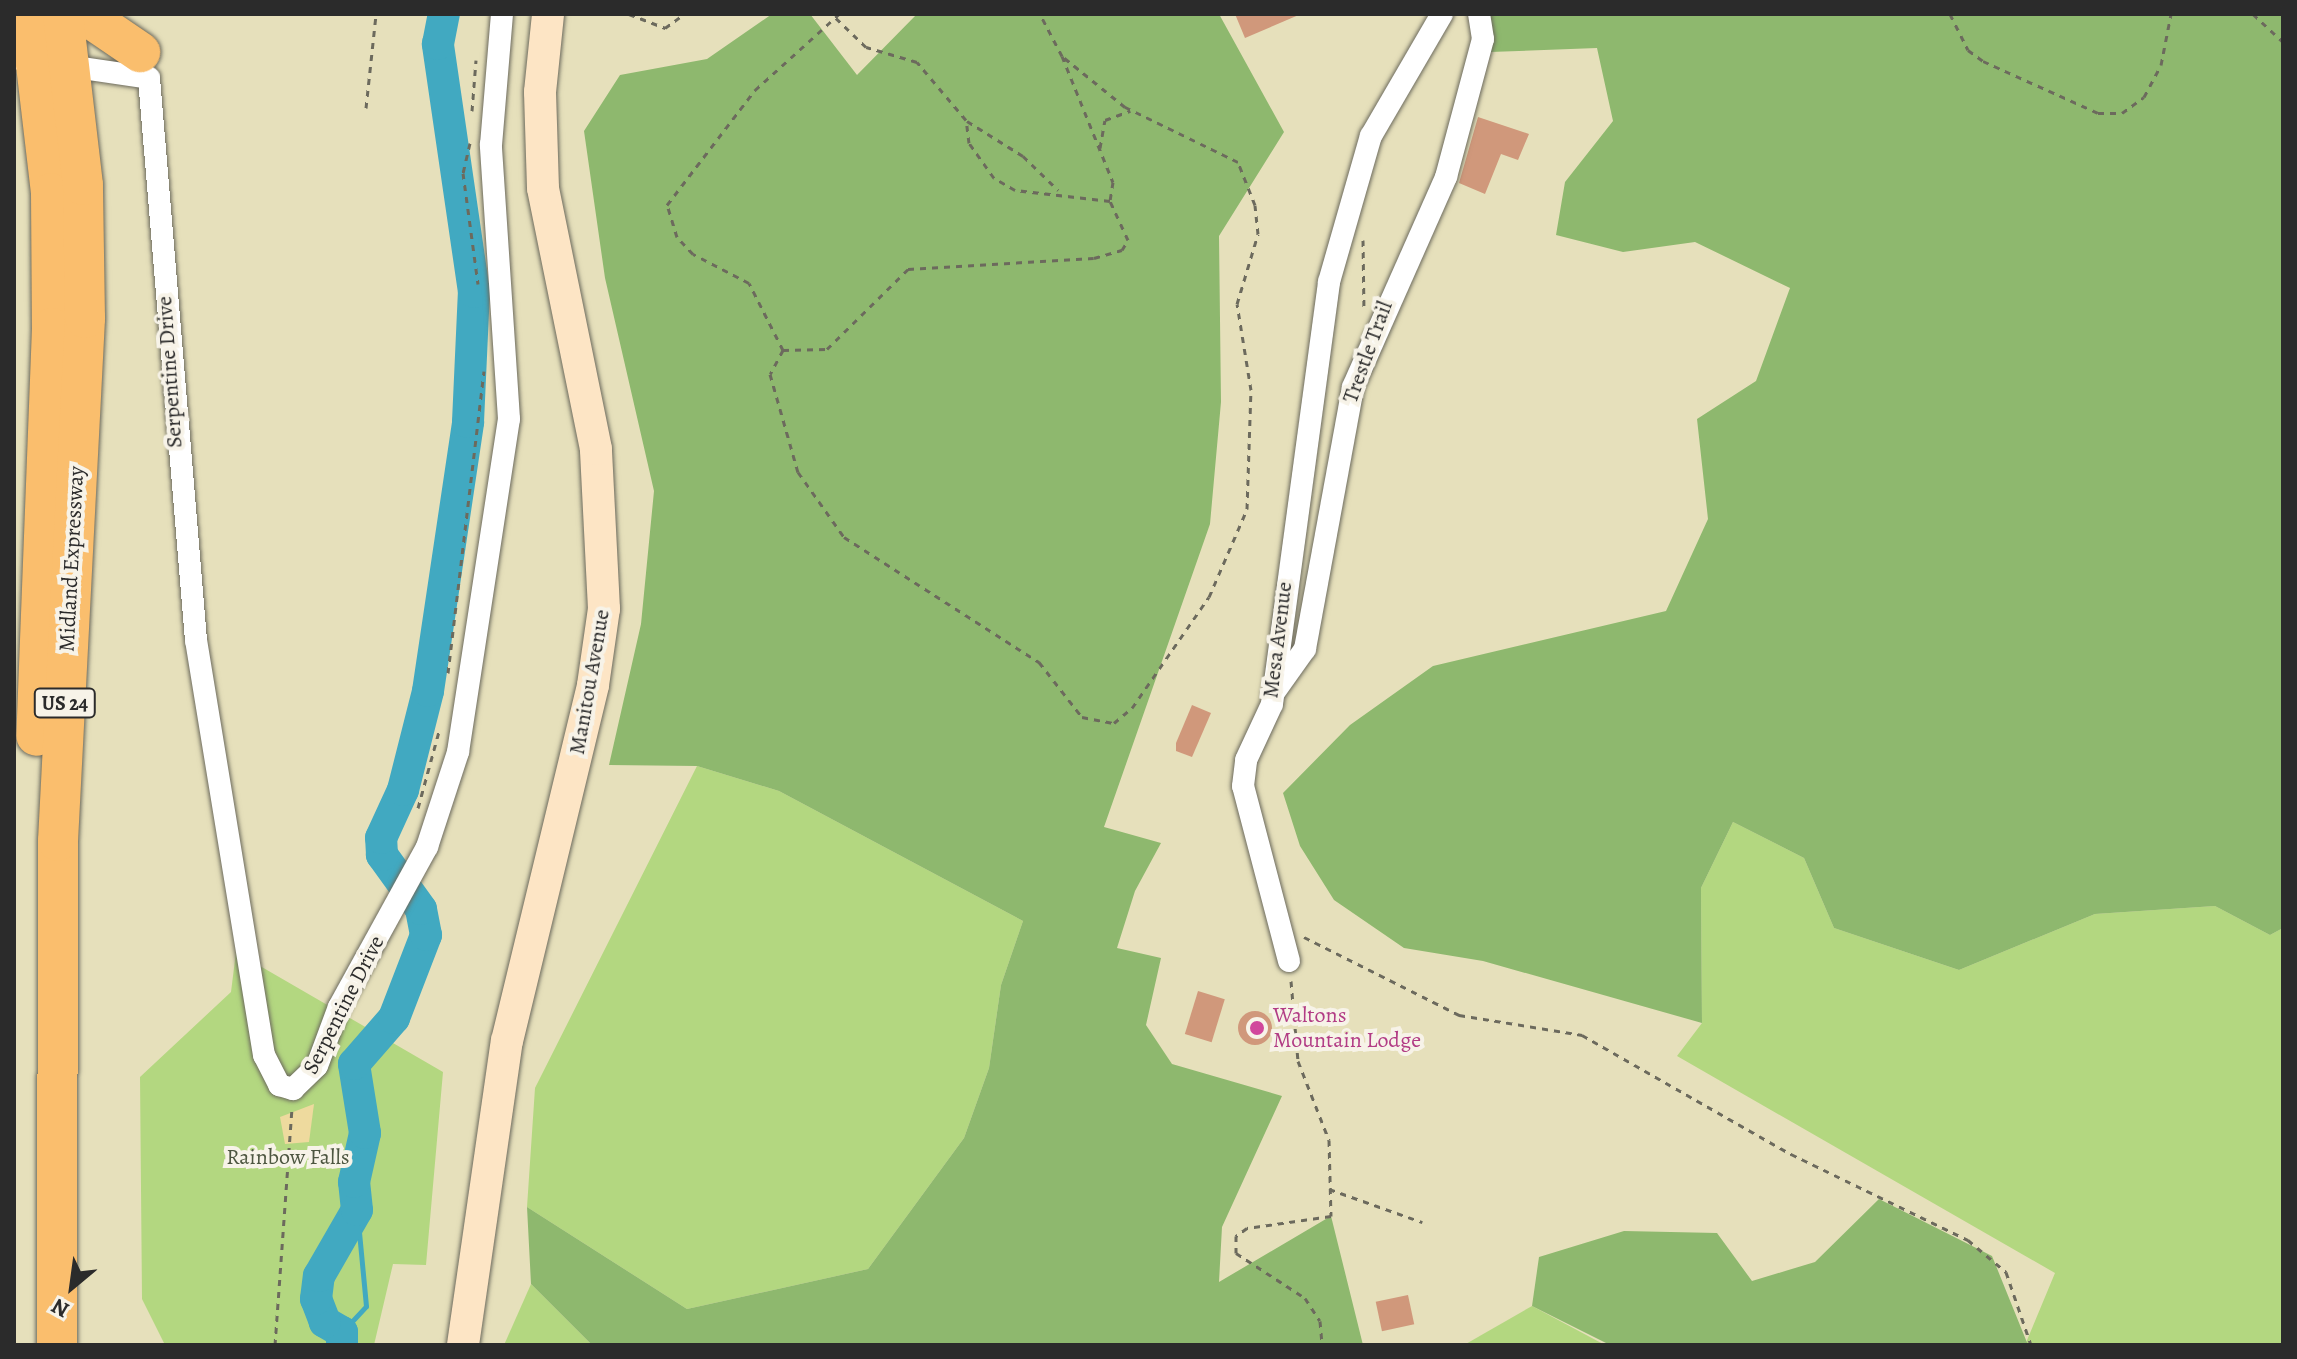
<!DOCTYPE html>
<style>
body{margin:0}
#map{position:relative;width:2297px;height:1359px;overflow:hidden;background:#e6e0bb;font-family:Alegreya,serif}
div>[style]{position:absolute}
.green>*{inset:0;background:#b3d780}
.forest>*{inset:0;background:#8eb86e}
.sand>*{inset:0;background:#eeda9e}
.stream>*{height:5px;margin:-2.5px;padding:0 2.5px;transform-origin:2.5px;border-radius:2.5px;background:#41a9c1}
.river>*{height:32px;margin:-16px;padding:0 16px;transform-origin:16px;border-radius:16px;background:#41a9c1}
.building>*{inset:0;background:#d0987b;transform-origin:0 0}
.round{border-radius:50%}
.path>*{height:3px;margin-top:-1.5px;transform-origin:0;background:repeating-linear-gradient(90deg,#6c6a5d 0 6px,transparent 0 12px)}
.roads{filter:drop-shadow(0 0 2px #6c6a5d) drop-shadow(0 0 2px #6c6a5d)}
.street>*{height:22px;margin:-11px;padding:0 11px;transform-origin:11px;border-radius:11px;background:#fff}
.secondary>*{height:32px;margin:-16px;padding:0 16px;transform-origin:16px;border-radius:16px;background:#fde5c5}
.highway>*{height:40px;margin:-20px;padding:0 20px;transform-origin:20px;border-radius:20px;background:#fabe6d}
.dots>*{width:22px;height:22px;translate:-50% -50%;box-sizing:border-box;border:4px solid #f7f3e8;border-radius:50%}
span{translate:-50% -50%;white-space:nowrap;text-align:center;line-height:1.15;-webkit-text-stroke:8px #f7f3e8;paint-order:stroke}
.shield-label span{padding:2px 6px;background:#f7f3e8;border:2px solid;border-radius:6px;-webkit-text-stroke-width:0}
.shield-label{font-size:20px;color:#2b2b2b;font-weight:700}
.street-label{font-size:22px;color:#2b2b2b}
.hotel-label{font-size:22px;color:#b23c85}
.left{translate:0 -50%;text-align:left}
.park-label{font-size:22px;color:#4d5640}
.frame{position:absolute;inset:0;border:16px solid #2b2b2b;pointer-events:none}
.north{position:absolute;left:32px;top:1247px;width:80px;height:80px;-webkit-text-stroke:6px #f7f3e8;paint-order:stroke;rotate:209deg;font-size:22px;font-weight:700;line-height:32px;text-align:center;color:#2b2b2b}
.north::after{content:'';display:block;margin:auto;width:28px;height:36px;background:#2b2b2b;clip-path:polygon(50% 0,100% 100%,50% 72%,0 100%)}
</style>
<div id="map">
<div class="green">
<div style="clip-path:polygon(697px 766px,779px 791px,1023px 921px,1001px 985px,989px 1068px,964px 1138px,868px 1269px,687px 1309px,527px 1207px,535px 1088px)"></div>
<div style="clip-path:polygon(1733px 822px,1804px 858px,1834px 928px,1959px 970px,2095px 914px,2215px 906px,2270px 935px,2283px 928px,2283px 1345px,2025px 1345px,2055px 1273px,1677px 1056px,1702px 1023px,1701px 888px)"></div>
<div style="clip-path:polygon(236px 952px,443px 1072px,426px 1265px,393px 1264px,374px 1345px,165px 1345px,142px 1299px,140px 1077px,231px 992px)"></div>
<div style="clip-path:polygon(531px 1284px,592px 1345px,504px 1345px)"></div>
<div style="clip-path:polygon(1532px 1306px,1605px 1345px,1464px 1345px)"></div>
</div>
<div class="forest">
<div style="clip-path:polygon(772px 14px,810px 14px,857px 75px,917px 14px,1219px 14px,1284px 132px,1219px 236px,1221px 402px,1210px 524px,1104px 827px,1161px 843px,1135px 891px,1117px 948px,1161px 958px,1146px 1025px,1172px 1064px,1282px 1096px,1222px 1227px,1219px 1282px,1331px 1216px,1363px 1345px,592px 1345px,531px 1284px,527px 1207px,687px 1309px,868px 1269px,964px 1138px,989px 1068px,1001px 985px,1023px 921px,779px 791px,697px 766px,609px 765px,641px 624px,654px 491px,605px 278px,584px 131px,620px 75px,707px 59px)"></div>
<div style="clip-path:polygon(1485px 14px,2283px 14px,2283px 928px,2270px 935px,2215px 906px,2095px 914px,1959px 970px,1834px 928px,1804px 858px,1733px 822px,1701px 888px,1702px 1023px,1483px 961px,1404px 948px,1334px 900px,1300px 846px,1283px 793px,1350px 725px,1433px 666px,1666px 611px,1708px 519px,1697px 419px,1756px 381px,1790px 288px,1695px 242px,1623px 252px,1556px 235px,1565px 182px,1613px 121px,1597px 48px,1490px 52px)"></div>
<div style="clip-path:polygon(1879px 1199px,1992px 1256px,2028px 1345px,1610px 1345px,1532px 1306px,1539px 1257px,1624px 1231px,1717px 1233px,1752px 1281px,1815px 1262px)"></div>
</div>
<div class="sand">
<div style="clip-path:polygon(314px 1104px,309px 1142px,285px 1144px,280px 1117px)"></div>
</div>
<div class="stream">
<div style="left:342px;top:1332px;width:35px;rotate:-47deg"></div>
<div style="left:366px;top:1306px;width:96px;rotate:-95.4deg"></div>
</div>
<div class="river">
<div style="left:342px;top:1345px;width:13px;rotate:-90deg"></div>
<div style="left:342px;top:1332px;width:20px;rotate:-150deg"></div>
<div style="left:325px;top:1322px;width:25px;rotate:-111deg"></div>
<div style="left:316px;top:1299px;width:23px;rotate:-83deg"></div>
<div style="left:319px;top:1276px;width:76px;rotate:-60.1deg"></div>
<div style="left:357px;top:1210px;width:28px;rotate:-96deg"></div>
<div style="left:354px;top:1182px;width:50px;rotate:-77.3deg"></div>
<div style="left:365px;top:1133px;width:70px;rotate:-99.1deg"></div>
<div style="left:354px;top:1064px;width:61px;rotate:-49deg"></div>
<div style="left:394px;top:1018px;width:89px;rotate:-68.9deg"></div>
<div style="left:426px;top:935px;width:26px;rotate:-101deg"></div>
<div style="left:421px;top:909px;width:67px;rotate:-125.8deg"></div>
<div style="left:382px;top:855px;width:17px;rotate:-93deg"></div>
<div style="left:381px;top:838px;width:53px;rotate:-65.4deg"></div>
<div style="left:403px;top:790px;width:102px;rotate:-75.8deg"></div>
<div style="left:428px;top:691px;width:272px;rotate:-81.5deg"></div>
<div style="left:468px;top:422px;width:130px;rotate:-87.4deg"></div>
<div style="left:474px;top:292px;width:251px;rotate:-98.3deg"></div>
<div style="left:438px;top:44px;width:31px;rotate:-79deg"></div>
</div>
<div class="building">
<div style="clip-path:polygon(1235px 14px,1301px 14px,1245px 38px)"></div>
<div style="clip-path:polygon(1478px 117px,1529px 134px,1518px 160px,1501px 154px,1485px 194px,1459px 183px)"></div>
<div style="clip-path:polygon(1192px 705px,1211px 713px,1192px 757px,1176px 751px,1176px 743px)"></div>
<div style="left:1198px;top:991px;width:28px;height:45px;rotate:17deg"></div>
<div class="round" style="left:1238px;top:1011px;width:34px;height:34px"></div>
<div style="left:1408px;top:1295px;width:30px;height:33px;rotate:78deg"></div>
</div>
<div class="path">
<div style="left:629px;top:14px;width:39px;rotate:21deg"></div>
<div style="left:665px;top:28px;width:24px;rotate:-36deg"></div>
<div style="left:1950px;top:14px;width:40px;rotate:63.4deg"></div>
<div style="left:1968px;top:50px;width:19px;rotate:36deg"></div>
<div style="left:1983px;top:61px;width:126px;rotate:24.3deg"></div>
<div style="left:2098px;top:113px;width:24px"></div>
<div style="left:2122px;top:113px;width:27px;rotate:-36deg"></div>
<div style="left:2144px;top:97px;width:36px;rotate:-62deg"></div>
<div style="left:2161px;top:65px;width:52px;rotate:-78.9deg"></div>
<div style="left:2253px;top:14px;width:41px;rotate:43deg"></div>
<div style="left:1062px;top:56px;width:136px;rotate:68deg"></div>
<div style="left:1113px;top:182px;width:19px;rotate:99deg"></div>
<div style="left:366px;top:108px;width:95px;rotate:-83.9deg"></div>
<div style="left:472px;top:111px;width:51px;rotate:-85.5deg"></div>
<div style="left:967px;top:121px;width:66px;rotate:32deg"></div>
<div style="left:1023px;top:156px;width:49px;rotate:44.2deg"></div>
<div style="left:470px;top:143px;width:31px;rotate:103deg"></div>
<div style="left:463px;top:173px;width:112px;rotate:82.3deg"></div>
<div style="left:1100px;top:148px;width:28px;rotate:-80deg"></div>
<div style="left:1105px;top:120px;width:27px;rotate:-20deg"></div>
<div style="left:1363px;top:240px;width:68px;rotate:89.2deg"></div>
<div style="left:783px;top:350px;width:27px;rotate:118deg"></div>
<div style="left:770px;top:374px;width:102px;rotate:74.1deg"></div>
<div style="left:798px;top:472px;width:80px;rotate:54.7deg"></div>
<div style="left:844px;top:537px;width:232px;rotate:32.7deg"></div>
<div style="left:1039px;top:662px;width:70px;rotate:52deg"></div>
<div style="left:1082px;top:717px;width:33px;rotate:11deg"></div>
<div style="left:1114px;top:723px;width:23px;rotate:-40deg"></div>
<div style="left:1132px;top:708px;width:135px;rotate:-55.3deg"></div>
<div style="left:1209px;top:597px;width:96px;rotate:-66.6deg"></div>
<div style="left:1247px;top:509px;width:119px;rotate:-88.1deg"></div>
<div style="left:1251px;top:390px;width:87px;rotate:-99.2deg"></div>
<div style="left:1237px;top:304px;width:73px;rotate:-73.3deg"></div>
<div style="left:1258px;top:234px;width:29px;rotate:-96deg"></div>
<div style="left:1255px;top:205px;width:46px;rotate:-111.6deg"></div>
<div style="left:1238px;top:162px;width:126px;rotate:-154deg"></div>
<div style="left:1125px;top:107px;width:81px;rotate:-141deg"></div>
<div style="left:1062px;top:56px;width:47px;rotate:-117.6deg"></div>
<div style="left:783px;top:350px;width:44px;rotate:-1.3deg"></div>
<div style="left:827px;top:349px;width:114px;rotate:-44.6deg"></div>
<div style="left:908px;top:269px;width:186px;rotate:-3.4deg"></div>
<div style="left:1094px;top:258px;width:29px;rotate:-16deg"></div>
<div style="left:1122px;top:250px;width:12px;rotate:-59deg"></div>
<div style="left:1128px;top:240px;width:43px;rotate:-114.8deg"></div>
<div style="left:1110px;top:201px;width:96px;rotate:-173.4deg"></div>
<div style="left:1015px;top:190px;width:24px;rotate:-150deg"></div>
<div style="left:994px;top:178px;width:43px;rotate:-125.5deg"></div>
<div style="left:969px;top:143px;width:23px;rotate:-97deg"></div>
<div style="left:966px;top:120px;width:76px;rotate:-130.2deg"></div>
<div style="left:917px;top:62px;width:53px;rotate:-163.6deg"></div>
<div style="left:866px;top:47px;width:42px;rotate:-136deg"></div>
<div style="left:783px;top:350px;width:75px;rotate:-116.9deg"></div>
<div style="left:749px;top:283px;width:63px;rotate:-152.6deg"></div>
<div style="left:693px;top:254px;width:23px;rotate:-133deg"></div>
<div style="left:677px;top:237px;width:34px;rotate:-107deg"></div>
<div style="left:667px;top:205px;width:145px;rotate:-52.6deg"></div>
<div style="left:755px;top:90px;width:113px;rotate:-42.1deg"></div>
<div style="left:448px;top:673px;width:304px;rotate:-83.2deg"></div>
<div style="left:418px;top:808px;width:80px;rotate:-74.7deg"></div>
<div style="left:1304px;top:937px;width:174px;rotate:26.7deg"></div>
<div style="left:1459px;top:1015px;width:125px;rotate:9.2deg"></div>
<div style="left:1582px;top:1035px;width:241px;rotate:29.7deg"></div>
<div style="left:1791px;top:1154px;width:197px;rotate:25.9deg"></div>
<div style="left:1968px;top:1240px;width:50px;rotate:40.1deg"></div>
<div style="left:2006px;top:1272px;width:77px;rotate:71.1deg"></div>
<div style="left:1291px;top:981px;width:80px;rotate:85deg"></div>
<div style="left:1298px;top:1061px;width:85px;rotate:68.6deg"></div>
<div style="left:1329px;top:1140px;width:76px;rotate:88.5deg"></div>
<div style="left:1331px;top:1216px;width:85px;rotate:171.9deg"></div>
<div style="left:1247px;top:1228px;width:14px;rotate:144deg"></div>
<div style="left:1236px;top:1236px;width:17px;rotate:90deg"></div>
<div style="left:1236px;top:1253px;width:82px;rotate:33.1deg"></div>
<div style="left:1305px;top:1298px;width:27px;rotate:57deg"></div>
<div style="left:1320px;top:1321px;width:24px;rotate:85deg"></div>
<div style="left:1329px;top:1189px;width:99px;rotate:19.5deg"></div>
<div style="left:275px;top:1345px;width:238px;rotate:-85.9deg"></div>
</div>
<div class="roads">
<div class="street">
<div style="left:14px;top:58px;width:136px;rotate:8.4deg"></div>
<div style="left:149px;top:78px;width:564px;rotate:85.22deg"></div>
<div style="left:196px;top:640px;width:421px;rotate:80.7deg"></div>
<div style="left:264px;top:1055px;width:34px;rotate:63deg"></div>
<div style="left:279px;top:1085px;width:15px;rotate:16deg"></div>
<div style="left:293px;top:1089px;width:33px;rotate:-44deg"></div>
<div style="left:317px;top:1066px;width:63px;rotate:-69.6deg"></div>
<div style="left:339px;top:1007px;width:183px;rotate:-61.2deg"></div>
<div style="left:427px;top:847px;width:100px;rotate:-71.9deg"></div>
<div style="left:458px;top:752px;width:337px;rotate:-81.3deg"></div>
<div style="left:509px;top:419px;width:275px;rotate:-93.8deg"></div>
<div style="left:491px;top:145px;width:131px;rotate:-85.2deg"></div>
<div style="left:1273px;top:694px;width:55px;rotate:-54.6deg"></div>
<div style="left:1305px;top:649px;width:266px;rotate:-79.6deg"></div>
<div style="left:1353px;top:387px;width:230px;rotate:-66.1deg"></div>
<div style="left:1446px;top:177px;width:143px;rotate:-75deg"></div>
<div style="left:1483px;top:39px;width:25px;rotate:-99deg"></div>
<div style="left:1289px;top:961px;width:181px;rotate:-104.7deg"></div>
<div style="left:1243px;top:786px;width:26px;rotate:-83deg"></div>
<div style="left:1246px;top:760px;width:62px;rotate:-65.1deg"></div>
<div style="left:1272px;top:704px;width:426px;rotate:-82.3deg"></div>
<div style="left:1329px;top:282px;width:152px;rotate:-74deg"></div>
<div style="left:1371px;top:136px;width:141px;rotate:-59.8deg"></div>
</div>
<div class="secondary">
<div style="left:463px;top:1345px;width:307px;rotate:-81.8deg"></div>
<div style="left:507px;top:1041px;width:366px;rotate:-76.4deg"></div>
<div style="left:593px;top:685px;width:77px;rotate:-81.8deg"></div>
<div style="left:604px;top:609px;width:160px;rotate:-92.9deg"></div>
<div style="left:596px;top:449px;width:266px;rotate:-101.5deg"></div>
<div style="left:543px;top:188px;width:96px;rotate:-91.8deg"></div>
<div style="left:540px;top:92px;width:78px;rotate:-84.1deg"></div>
</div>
<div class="highway">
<div style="left:30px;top:14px;width:180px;rotate:83.3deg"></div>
<div style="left:51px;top:193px;width:135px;rotate:89.6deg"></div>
<div style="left:52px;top:328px;width:408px;rotate:92.2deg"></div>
<div style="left:84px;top:14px;width:68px;rotate:34.2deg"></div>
<div style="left:57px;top:1345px;width:504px;rotate:-89.89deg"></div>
<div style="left:58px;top:841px;width:524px;rotate:-87.04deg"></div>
<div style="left:85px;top:318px;width:133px;rotate:-90.9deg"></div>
<div style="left:83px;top:185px;width:172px;rotate:-96.7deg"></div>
</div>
</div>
<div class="dots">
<div style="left:1257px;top:1028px;background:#d1479c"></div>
</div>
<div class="shield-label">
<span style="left:65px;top:703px">US 24</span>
</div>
<div class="street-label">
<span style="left:1368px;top:352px;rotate:-70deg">Trestle Trail</span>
<span style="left:170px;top:372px;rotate:-94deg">Serpentine Drive</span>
<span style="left:72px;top:559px;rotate:-87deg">Midland Expressway</span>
<span style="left:1278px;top:640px;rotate:-83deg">Mesa Avenue</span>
<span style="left:590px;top:682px;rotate:-80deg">Manitou Avenue</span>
<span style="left:344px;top:1005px;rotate:-63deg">Serpentine Drive</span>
</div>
<div class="hotel-label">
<span class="left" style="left:1273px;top:1028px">Waltons<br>Mountain Lodge</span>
</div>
<div class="park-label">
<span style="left:288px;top:1158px">Rainbow Falls</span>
</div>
<div class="frame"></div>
<div class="north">N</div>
</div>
